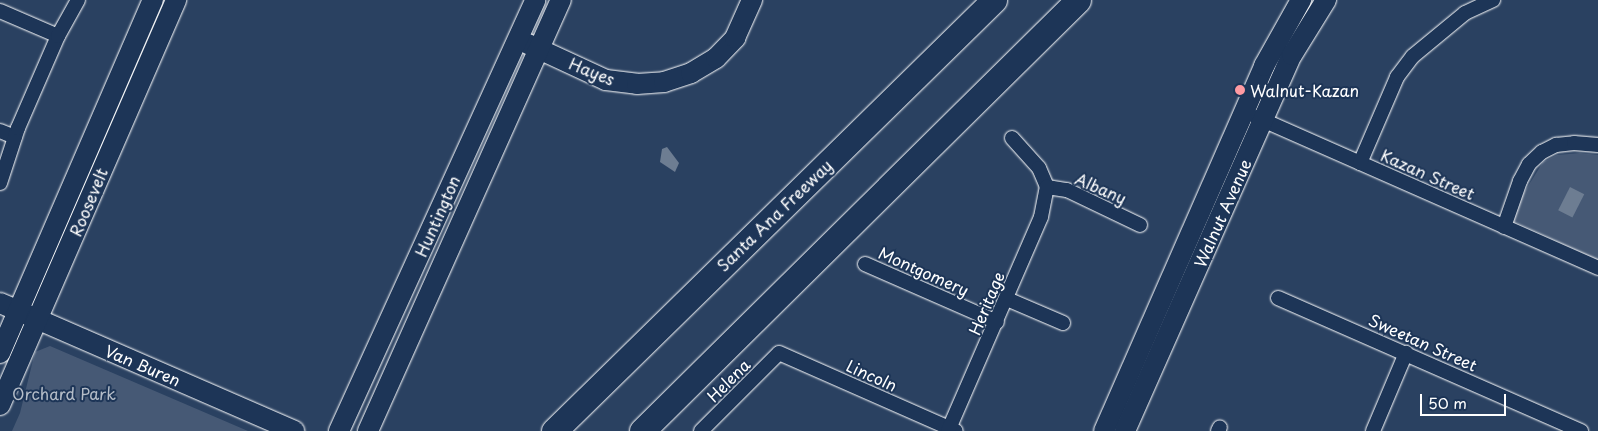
<!DOCTYPE html>
<style>
body{margin:0}
#map{position:relative;width:1598px;height:431px;overflow:hidden;background:#2a4161;font-family:"Playpen Sans",sans-serif}
div>[style]{position:absolute}
.green>*{inset:0;background:#465975}
.water>*{inset:0;background:#6d7d92;transform-origin:0 0}
.roads{filter:drop-shadow(0 0 1px #fff) drop-shadow(0 0 1px #fff)}
.street>*{height:14px;margin:-7px;padding:0 7px;transform-origin:7px;border-radius:7px;background:#1d3557}
.secondary>*{height:20px;margin:-10px;padding:0 10px;transform-origin:10px;border-radius:10px;background:#1d3557}
.highway>*{height:25px;margin:-12.5px;padding:0 12.5px;transform-origin:12.5px;border-radius:12.5px;background:#1d3557}
.dots>*{width:14px;height:14px;translate:-50% -50%;box-sizing:border-box;border:2px solid #1d3557;border-radius:50%}
span{translate:-50% -50%;white-space:nowrap;text-align:center;line-height:1.15;-webkit-text-stroke:4px #1d3557;paint-order:stroke}
.street-label{font-size:16px;color:#fff}
.poi-label{font-size:16px;color:#fff}
.left{translate:0 -50%;text-align:left}
.park-label{font-size:16px;color:#b5bdc8}
.scale{position:absolute;left:1420px;top:394px;width:86px;height:22px;box-sizing:border-box;border:2px solid #fff;border-top:0;padding-left:6px;font-size:15px;line-height:18px;white-space:nowrap;color:#fff;-webkit-text-stroke:4px #1d3557;paint-order:stroke}
</style>
<div id="map">
<div class="green">
<div style="clip-path:polygon(1580px 153px,1598px 155px,1598px 260px,1513px 221px,1522px 196px,1543px 162px,1557px 155px)"></div>
<div style="clip-path:polygon(50px 346px,248px 431px,12px 431px,20px 413px,35px 352px)"></div>
</div>
<div class="water">
<div style="clip-path:polygon(667px 147px,679px 163px,675px 172px,660px 162px,662px 149px)"></div>
<div style="left:1570px;top:187px;width:16px;height:26px;rotate:27deg"></div>
</div>
<div class="roads">
<div class="street">
<div style="left:0;top:11px;width:63px;rotate:23.3deg"></div>
<div style="left:1256px;top:117px;width:374px;rotate:23.8deg"></div>
<div style="left:0;top:131px;width:16px;rotate:22deg"></div>
<div style="left:1012px;top:138px;width:40px;rotate:48deg"></div>
<div style="left:1039px;top:168px;width:21px;rotate:67deg"></div>
<div style="left:1360px;top:163px;width:94px;rotate:-66.7deg"></div>
<div style="left:1397px;top:77px;width:26px;rotate:-53deg"></div>
<div style="left:1413px;top:56px;width:67px;rotate:-39.6deg"></div>
<div style="left:1465px;top:13px;width:31px;rotate:-25deg"></div>
<div style="left:0;top:183px;width:58px;rotate:-71.9deg"></div>
<div style="left:18px;top:128px;width:100px;rotate:-66.5deg"></div>
<div style="left:58px;top:36px;width:41px;rotate:-60.9deg"></div>
<div style="left:1047px;top:187px;width:20px;rotate:9deg"></div>
<div style="left:1067px;top:190px;width:81px;rotate:25.6deg"></div>
<div style="left:1504px;top:227px;width:49px;rotate:-70.8deg"></div>
<div style="left:1520px;top:181px;width:19px;rotate:-62deg"></div>
<div style="left:1529px;top:164px;width:18px;rotate:-43deg"></div>
<div style="left:1542px;top:152px;width:16px;rotate:-27deg"></div>
<div style="left:1556px;top:145px;width:18px;rotate:-6deg"></div>
<div style="left:1574px;top:143px;width:24px;rotate:5deg"></div>
<div style="left:865px;top:264px;width:144px;rotate:23.7deg"></div>
<div style="left:1278px;top:298px;width:331px;rotate:23.7deg"></div>
<div style="left:1007px;top:299px;width:61px;rotate:23.2deg"></div>
<div style="left:701px;top:431px;width:110px;rotate:-45deg"></div>
<div style="left:779px;top:353px;width:193px;rotate:23.8deg"></div>
<div style="left:948px;top:431px;width:233px;rotate:-66.5deg"></div>
<div style="left:1041px;top:217px;width:31px;rotate:-79deg"></div>
<div style="left:1218px;top:431px;width:4px;rotate:-63deg"></div>
<div style="left:1373px;top:431px;width:85px;rotate:-67.1deg"></div>
</div>
<div class="secondary">
<div style="left:528px;top:44px;width:86px;rotate:24.8deg"></div>
<div style="left:606px;top:80px;width:31px;rotate:7deg"></div>
<div style="left:637px;top:84px;width:27px;rotate:-4deg"></div>
<div style="left:664px;top:82px;width:28px;rotate:-18deg"></div>
<div style="left:691px;top:73px;width:29px;rotate:-31deg"></div>
<div style="left:716px;top:58px;width:28px;rotate:-46deg"></div>
<div style="left:735px;top:38px;width:42px;rotate:-65.9deg"></div>
<div style="left:0;top:303px;width:321px;rotate:23.5deg"></div>
<div style="left:0;top:353px;width:385px;rotate:-66.6deg"></div>
<div style="left:0;top:405px;width:442px;rotate:-66.5deg"></div>
<div style="left:339px;top:431px;width:473px;rotate:-65.5deg"></div>
<div style="left:368px;top:431px;width:472px;rotate:-65.9deg"></div>
<div style="left:1104px;top:431px;width:399px;rotate:-66.3deg"></div>
<div style="left:1264px;top:66px;width:76px;rotate:-60.7deg"></div>
<div style="left:1125px;top:431px;width:411px;rotate:-66.1deg"></div>
<div style="left:1292px;top:55px;width:65px;rotate:-58.3deg"></div>
</div>
<div class="highway">
<div style="left:554px;top:431px;width:616px;rotate:-44.41deg"></div>
<div style="left:642px;top:431px;width:613px;rotate:-44.67deg"></div>
</div>
</div>
<div class="dots">
<div style="left:1240px;top:90px;background:#ff9aa2"></div>
</div>
<div class="street-label">
<span style="left:592px;top:71px;rotate:22deg">Hayes</span>
<span style="left:1428px;top:174px;rotate:24deg">Kazan Street</span>
<span style="left:1101px;top:188px;rotate:24deg">Albany</span>
<span style="left:88px;top:202px;rotate:-67deg">Roosevelt</span>
<span style="left:1222px;top:213px;rotate:-66deg">Walnut Avenue</span>
<span style="left:774px;top:215px;rotate:-44deg">Santa Ana Freeway</span>
<span style="left:437px;top:216px;rotate:-66deg">Huntington</span>
<span style="left:924px;top:271px;rotate:24deg">Montgomery</span>
<span style="left:986px;top:303px;rotate:-67deg">Heritage</span>
<span style="left:1423px;top:342px;rotate:24deg">Sweetan Street</span>
<span style="left:143px;top:365px;rotate:23deg">Van Buren</span>
<span style="left:872px;top:375px;rotate:24deg">Lincoln</span>
<span style="left:728px;top:380px;rotate:-45deg">Helena</span>
</div>
<div class="poi-label">
<span class="left" style="left:1250px;top:90px">Walnut-Kazan</span>
</div>
<div class="park-label">
<span style="left:64px;top:393px">Orchard Park</span>
</div>
<div class="scale">50 m</div>
</div>
